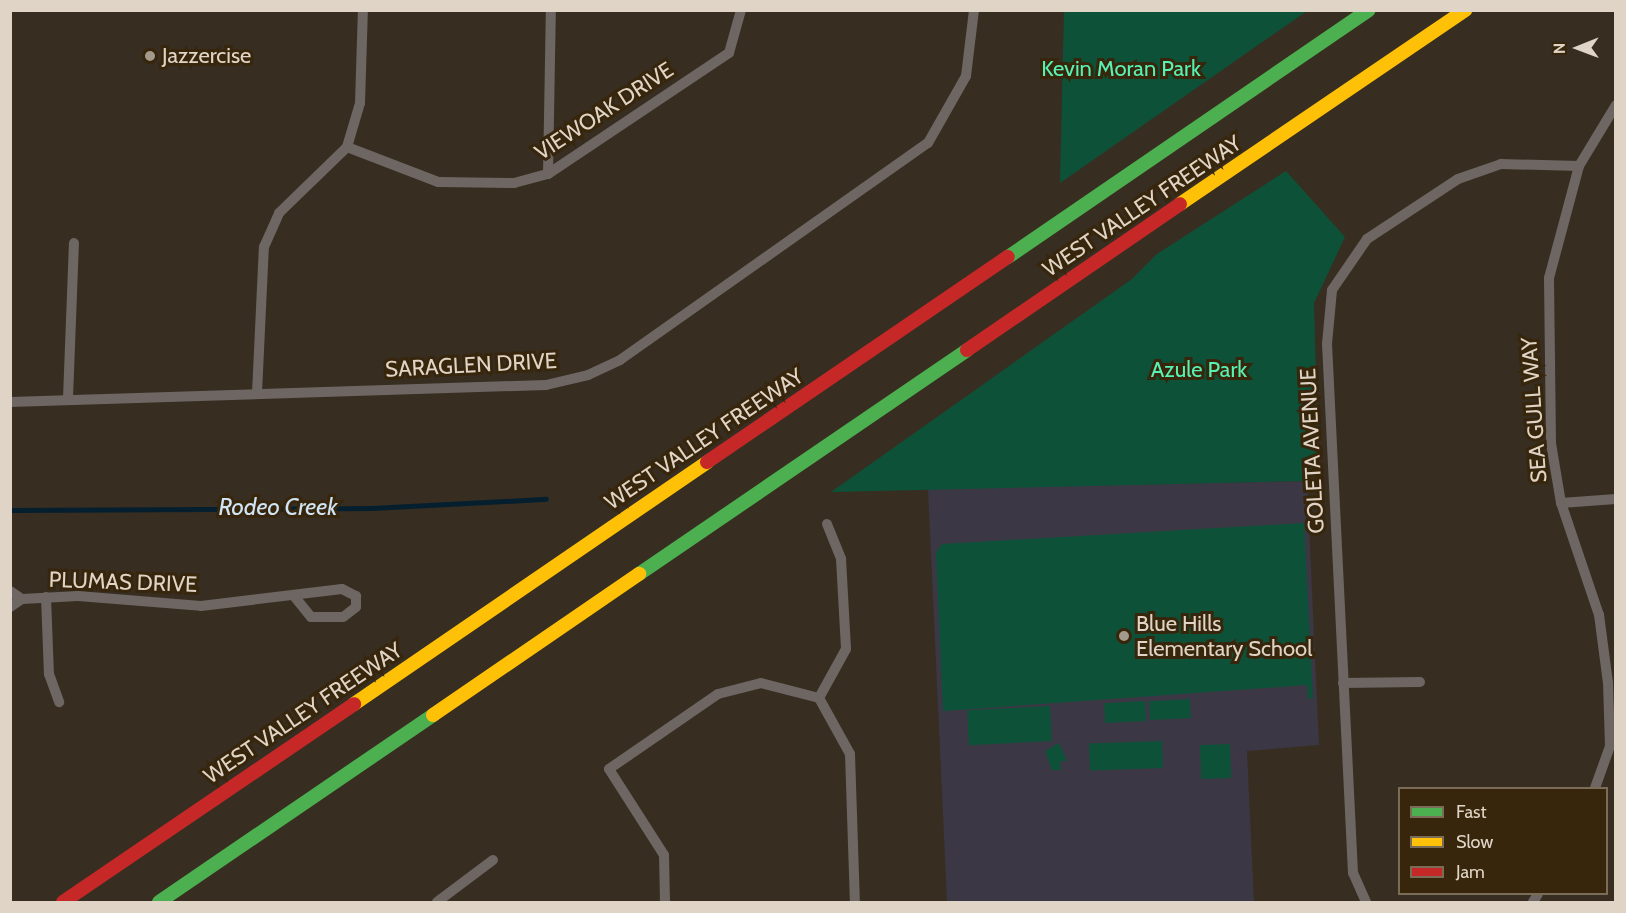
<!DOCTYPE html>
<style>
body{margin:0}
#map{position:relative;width:1626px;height:913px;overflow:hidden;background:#372e21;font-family:Cabin,sans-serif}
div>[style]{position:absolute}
.education>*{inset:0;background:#3b3744}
.green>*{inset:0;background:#0d5238;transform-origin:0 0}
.stream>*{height:4.5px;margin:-2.25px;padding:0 2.25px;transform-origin:2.25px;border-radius:2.25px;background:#051f2f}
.street>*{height:10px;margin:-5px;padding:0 5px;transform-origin:5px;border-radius:5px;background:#6d6662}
.fast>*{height:14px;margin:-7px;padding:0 7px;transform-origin:7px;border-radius:7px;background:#4caf50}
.slow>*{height:14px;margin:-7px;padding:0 7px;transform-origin:7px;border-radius:7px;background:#ffc107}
.jam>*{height:14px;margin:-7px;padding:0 7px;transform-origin:7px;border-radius:7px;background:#c62828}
.dots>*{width:16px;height:16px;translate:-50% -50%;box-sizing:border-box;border:3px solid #37260c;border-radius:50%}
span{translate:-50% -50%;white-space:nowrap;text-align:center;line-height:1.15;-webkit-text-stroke:6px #37260c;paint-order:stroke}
.poi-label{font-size:22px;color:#dfd4c5}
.left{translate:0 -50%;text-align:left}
.park-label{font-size:22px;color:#57f1b3}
.street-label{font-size:22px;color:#dfd4c5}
.water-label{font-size:24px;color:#cfe4f4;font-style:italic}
.frame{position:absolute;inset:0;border:12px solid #dfd4c5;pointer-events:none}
.legend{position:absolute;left:1398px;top:787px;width:210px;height:108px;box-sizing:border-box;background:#37260c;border:2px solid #7a6c56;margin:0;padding:8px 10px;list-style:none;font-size:18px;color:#dfd4c5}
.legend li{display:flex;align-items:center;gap:12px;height:30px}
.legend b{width:30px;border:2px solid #7a6c56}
.north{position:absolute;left:1548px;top:18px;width:60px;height:60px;-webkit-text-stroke:4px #37260c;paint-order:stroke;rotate:269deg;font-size:16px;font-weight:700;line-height:24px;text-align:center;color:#dfd4c5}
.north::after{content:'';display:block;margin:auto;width:21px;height:27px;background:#dfd4c5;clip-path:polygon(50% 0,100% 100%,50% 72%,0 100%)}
</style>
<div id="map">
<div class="education">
<div style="clip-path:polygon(1307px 481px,1319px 745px,1247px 751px,1254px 902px,947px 902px,928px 489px)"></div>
</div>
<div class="green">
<div style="clip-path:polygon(1064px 11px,1064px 10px,1307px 11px,1060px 183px)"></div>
<div style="clip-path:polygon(1286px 171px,1345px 237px,1314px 303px,1318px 451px,1307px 481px,831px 492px,1132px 279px,1157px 254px)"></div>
<div style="clip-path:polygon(1304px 523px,1313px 698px,1308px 699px,1307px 685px,943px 711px,936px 552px,942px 544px)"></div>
<div style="left:1190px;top:699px;width:19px;height:41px;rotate:87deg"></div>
<div style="left:1145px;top:701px;width:20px;height:41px;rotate:87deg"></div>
<div style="left:1050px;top:706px;width:35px;height:83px;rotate:87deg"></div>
<div style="left:1162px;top:741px;width:27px;height:73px;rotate:88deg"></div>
<div style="clip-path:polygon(1059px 743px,1067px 761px,1060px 761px,1061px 770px,1052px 770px,1045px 751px)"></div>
<div style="left:1230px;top:744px;width:34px;height:30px;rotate:88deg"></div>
</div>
<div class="stream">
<div style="left:10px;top:510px;width:362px;rotate:-0.3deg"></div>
<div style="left:372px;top:508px;width:174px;rotate:-3deg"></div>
</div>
<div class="street">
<div style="left:347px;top:147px;width:97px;rotate:21deg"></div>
<div style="left:438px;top:182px;width:76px;rotate:0.8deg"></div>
<div style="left:514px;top:183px;width:35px;rotate:-15deg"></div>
<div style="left:548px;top:174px;width:218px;rotate:-33.8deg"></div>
<div style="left:729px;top:53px;width:45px;rotate:-74.4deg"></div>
<div style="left:548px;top:174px;width:164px;rotate:-89deg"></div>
<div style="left:257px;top:393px;width:146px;rotate:-87.3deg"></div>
<div style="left:264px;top:247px;width:37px;rotate:-66deg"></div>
<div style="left:279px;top:213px;width:95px;rotate:-44.1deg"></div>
<div style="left:347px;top:147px;width:46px;rotate:-73.5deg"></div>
<div style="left:360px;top:103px;width:93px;rotate:-88.2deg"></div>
<div style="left:68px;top:398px;width:155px;rotate:-87.8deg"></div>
<div style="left:10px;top:402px;width:536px;rotate:-1.82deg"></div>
<div style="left:546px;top:385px;width:43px;rotate:-13.4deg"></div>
<div style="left:588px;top:375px;width:35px;rotate:-25deg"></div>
<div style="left:620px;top:360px;width:377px;rotate:-35.2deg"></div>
<div style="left:928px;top:143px;width:77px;rotate:-60.4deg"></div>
<div style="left:966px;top:76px;width:66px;rotate:-83.1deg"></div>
<div style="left:1561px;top:503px;width:55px;rotate:-4.2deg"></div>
<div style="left:827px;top:524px;width:38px;rotate:68deg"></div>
<div style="left:841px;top:559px;width:90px;rotate:86.8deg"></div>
<div style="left:846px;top:649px;width:56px;rotate:118.9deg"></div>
<div style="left:819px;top:698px;width:64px;rotate:61deg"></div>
<div style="left:850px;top:754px;width:148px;rotate:88.1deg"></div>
<div style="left:10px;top:591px;width:14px;rotate:34deg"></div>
<div style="left:46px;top:597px;width:77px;rotate:87.8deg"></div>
<div style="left:49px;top:674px;width:30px;rotate:70deg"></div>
<div style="left:10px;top:607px;width:14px;rotate:-34deg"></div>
<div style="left:22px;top:599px;width:56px;rotate:-3.1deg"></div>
<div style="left:78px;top:596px;width:123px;rotate:4.6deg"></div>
<div style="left:201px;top:606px;width:142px;rotate:-6.9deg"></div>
<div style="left:342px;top:589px;width:16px;rotate:27deg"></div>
<div style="left:356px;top:596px;width:11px;rotate:90deg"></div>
<div style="left:356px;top:607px;width:16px;rotate:142deg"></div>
<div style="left:343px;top:617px;width:32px;rotate:180deg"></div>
<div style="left:311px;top:617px;width:27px;rotate:-129deg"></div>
<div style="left:1343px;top:683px;width:77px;rotate:-0.7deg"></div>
<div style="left:1595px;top:788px;width:45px;rotate:-70.3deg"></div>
<div style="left:1610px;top:746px;width:63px;rotate:-91.8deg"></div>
<div style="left:1608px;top:683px;width:69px;rotate:-97.5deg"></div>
<div style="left:1599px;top:615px;width:118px;rotate:-108.7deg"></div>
<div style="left:1561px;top:503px;width:61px;rotate:-99.5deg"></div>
<div style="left:1551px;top:443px;width:165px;rotate:-90.7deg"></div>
<div style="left:1549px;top:278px;width:116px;rotate:-75deg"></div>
<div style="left:1579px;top:166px;width:71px;rotate:-58.8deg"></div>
<div style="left:437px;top:902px;width:70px;rotate:-36.9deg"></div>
<div style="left:665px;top:902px;width:47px;rotate:-91.2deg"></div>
<div style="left:664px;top:855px;width:102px;rotate:-122.6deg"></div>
<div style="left:609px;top:769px;width:132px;rotate:-34.5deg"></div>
<div style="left:718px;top:694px;width:44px;rotate:-14.3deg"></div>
<div style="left:761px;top:683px;width:60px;rotate:14.5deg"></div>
<div style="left:1366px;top:902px;width:32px;rotate:-114deg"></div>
<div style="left:1353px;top:873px;width:530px;rotate:-92.81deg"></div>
<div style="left:1327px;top:344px;width:54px;rotate:-84.7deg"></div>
<div style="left:1332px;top:290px;width:62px;rotate:-55.5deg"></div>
<div style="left:1367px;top:239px;width:109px;rotate:-33.4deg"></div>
<div style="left:1458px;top:179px;width:46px;rotate:-19.2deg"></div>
<div style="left:1501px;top:164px;width:78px;rotate:1.5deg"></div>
<div style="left:1533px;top:902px;width:9px;rotate:-58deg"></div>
</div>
<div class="fast">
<div style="left:1008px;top:257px;width:437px;rotate:-34.4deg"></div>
<div style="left:639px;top:574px;width:397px;rotate:-34.3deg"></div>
<div style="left:159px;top:902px;width:332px;rotate:-34.3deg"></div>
</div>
<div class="slow">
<div style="left:1180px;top:204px;width:345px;rotate:-34.2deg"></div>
<div style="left:354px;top:704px;width:428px;rotate:-34.4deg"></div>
<div style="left:433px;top:715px;width:250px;rotate:-34.4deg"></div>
</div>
<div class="jam">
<div style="left:967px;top:350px;width:258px;rotate:-34.4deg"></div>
<div style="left:707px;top:462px;width:364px;rotate:-34.3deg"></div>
<div style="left:63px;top:902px;width:352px;rotate:-34.2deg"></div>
</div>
<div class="dots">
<div style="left:150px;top:56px;background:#a49a8c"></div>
<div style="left:1124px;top:636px;background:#a49a8c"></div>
</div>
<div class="poi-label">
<span class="left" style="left:162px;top:56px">Jazzercise</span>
<span class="left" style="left:1136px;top:636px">Blue Hills<br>Elementary School</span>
</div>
<div class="park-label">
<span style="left:1121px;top:69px">Kevin Moran Park</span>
<span style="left:1199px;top:370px">Azule Park</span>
</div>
<div class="street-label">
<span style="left:604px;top:111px;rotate:-33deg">VIEWOAK DRIVE</span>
<span style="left:1142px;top:206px;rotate:-34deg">WEST VALLEY FREEWAY</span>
<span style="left:471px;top:365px;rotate:-3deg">SARAGLEN DRIVE</span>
<span style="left:1534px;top:410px;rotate:-94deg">SEA GULL WAY</span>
<span style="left:704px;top:439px;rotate:-34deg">WEST VALLEY FREEWAY</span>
<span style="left:1312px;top:451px;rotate:-93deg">GOLETA AVENUE</span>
<span style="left:123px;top:582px;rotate:2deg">PLUMAS DRIVE</span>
<span style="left:303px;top:713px;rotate:-34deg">WEST VALLEY FREEWAY</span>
</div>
<div class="water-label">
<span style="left:278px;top:507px">Rodeo Creek</span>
</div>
<div class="frame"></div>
<ul class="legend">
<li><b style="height:8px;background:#4caf50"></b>Fast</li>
<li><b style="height:8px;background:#ffc107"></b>Slow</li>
<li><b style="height:8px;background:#c62828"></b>Jam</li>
</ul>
<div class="north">N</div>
</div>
